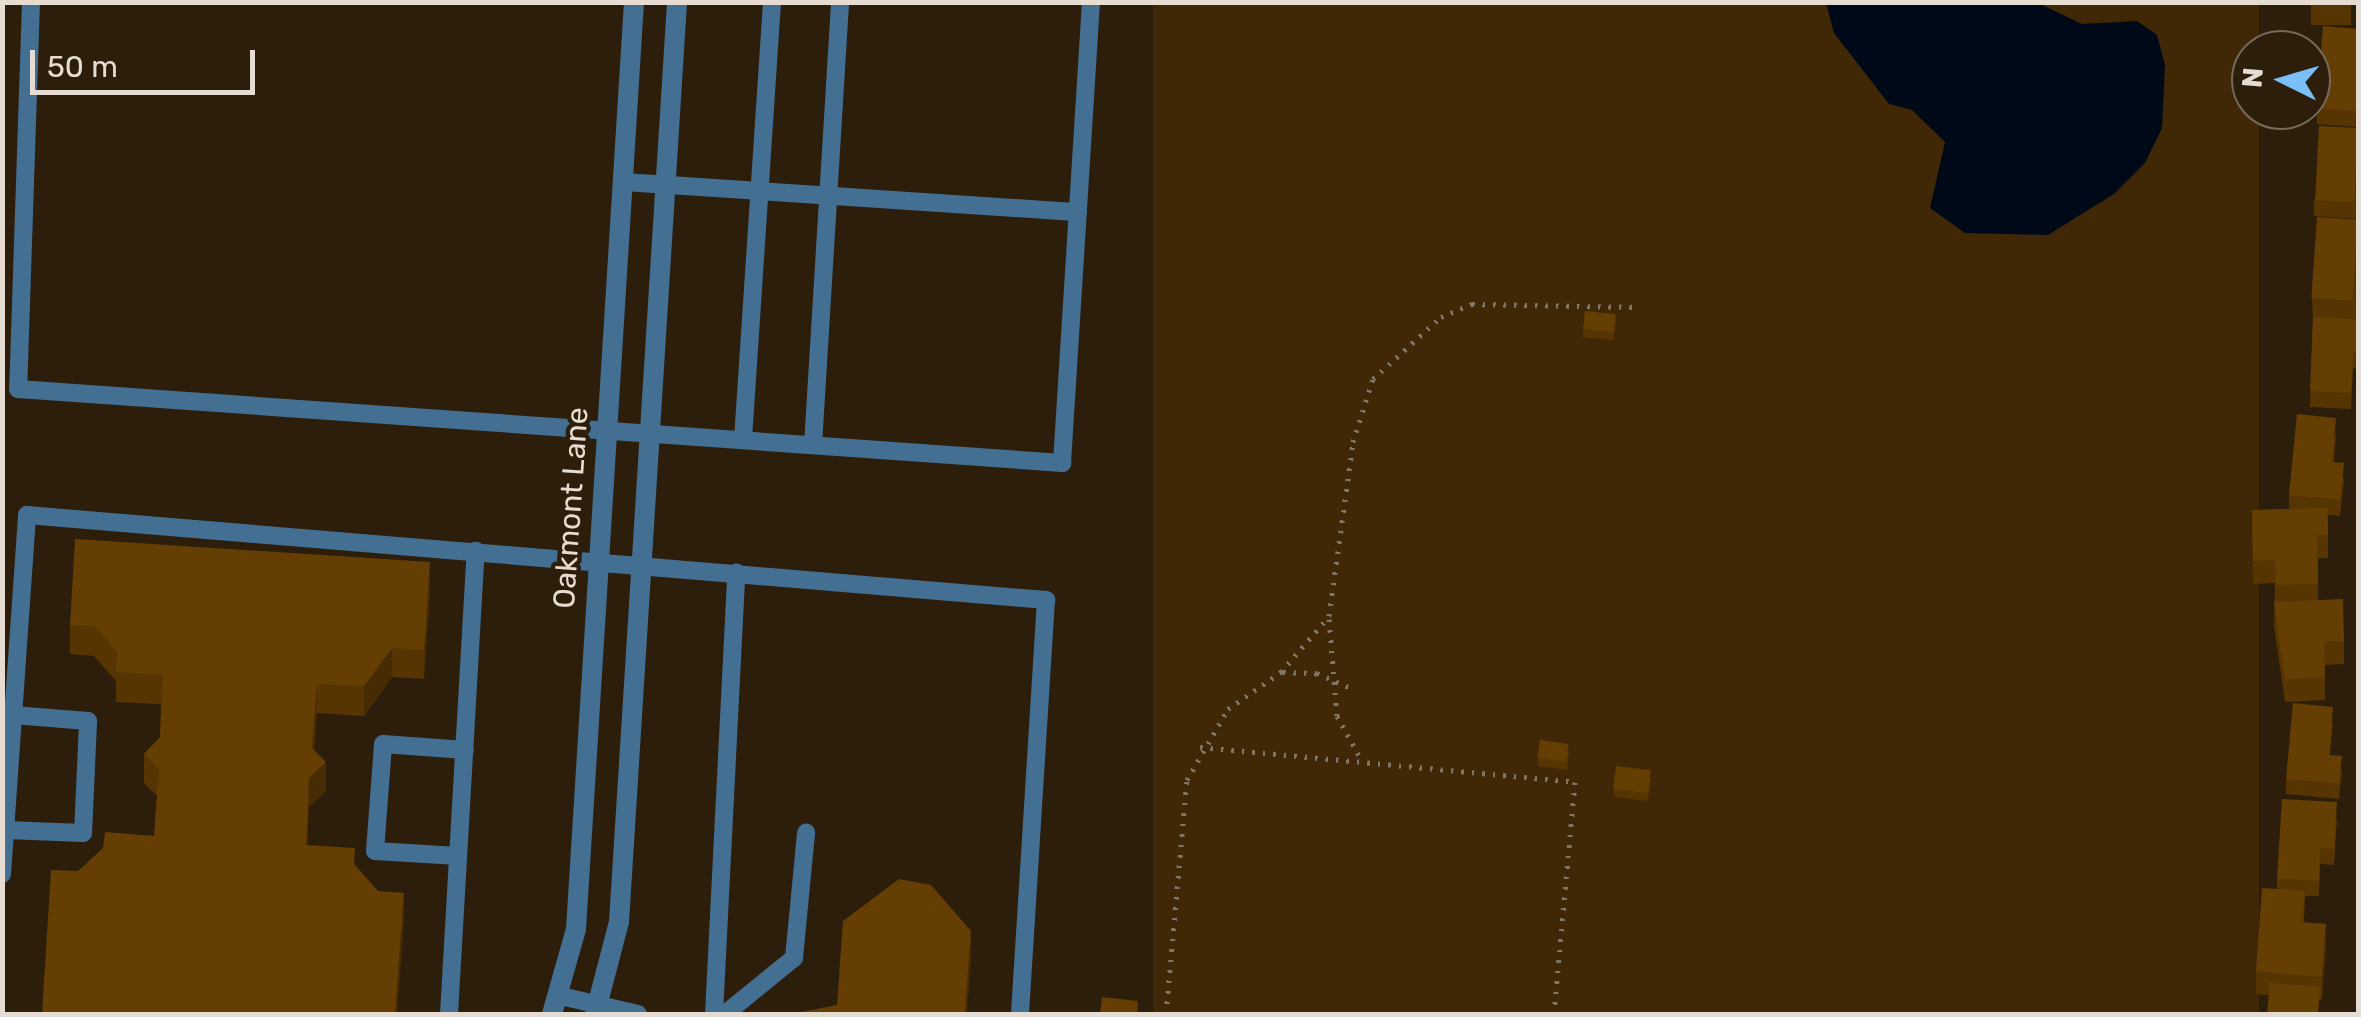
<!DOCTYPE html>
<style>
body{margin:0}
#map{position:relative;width:2361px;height:1017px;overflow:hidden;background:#2d1e0c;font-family:Rubik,sans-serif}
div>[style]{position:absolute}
.green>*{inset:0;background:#402807;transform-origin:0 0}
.water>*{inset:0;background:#000918}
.path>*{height:5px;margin-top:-2.5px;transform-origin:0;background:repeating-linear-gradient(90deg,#817566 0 2.5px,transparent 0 10.5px)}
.service>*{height:18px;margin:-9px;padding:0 9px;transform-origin:9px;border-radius:9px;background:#436f93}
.minor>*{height:20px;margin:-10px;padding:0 10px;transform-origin:10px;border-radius:10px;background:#436f93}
.wall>*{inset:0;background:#573503;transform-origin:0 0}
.shaded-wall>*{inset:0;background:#472b02}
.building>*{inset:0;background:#653e03;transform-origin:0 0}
span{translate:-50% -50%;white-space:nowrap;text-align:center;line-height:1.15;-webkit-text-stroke:9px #2d1e0c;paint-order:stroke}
.street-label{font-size:30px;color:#e6dcd1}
.frame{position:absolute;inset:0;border:5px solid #e6dcd1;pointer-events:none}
.north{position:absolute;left:2231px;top:30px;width:100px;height:100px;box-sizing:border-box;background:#2d1e0c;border:2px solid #776a5b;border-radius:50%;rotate:275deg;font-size:28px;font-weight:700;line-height:40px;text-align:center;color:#e6dcd1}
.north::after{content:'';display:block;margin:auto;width:35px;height:45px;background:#7abff8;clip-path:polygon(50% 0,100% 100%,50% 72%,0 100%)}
.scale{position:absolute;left:30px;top:50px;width:225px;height:45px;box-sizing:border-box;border:5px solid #e6dcd1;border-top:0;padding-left:12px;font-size:30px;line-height:35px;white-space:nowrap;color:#e6dcd1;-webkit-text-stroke:8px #2d1e0c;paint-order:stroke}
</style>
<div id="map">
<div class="green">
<div style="left:1153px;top:3px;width:1106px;height:1014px"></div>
</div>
<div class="water">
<div style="clip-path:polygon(1826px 3px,2038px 3px,2082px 24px,2137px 21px,2157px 35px,2165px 65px,2162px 128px,2145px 163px,2114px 194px,2048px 235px,1965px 233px,1930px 208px,1945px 142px,1912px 110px,1889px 104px,1834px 33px)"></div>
</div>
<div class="path">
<div style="left:1329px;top:619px;width:97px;rotate:85.3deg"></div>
<div style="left:1337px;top:716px;width:51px;rotate:60.9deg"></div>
<div style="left:1283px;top:672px;width:34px;rotate:2deg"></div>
<div style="left:1317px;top:673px;width:37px;rotate:24deg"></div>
<div style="left:1200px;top:747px;width:377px;rotate:5.3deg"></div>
<div style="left:1575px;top:782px;width:233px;rotate:95.2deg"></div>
<div style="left:1166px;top:1014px;width:235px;rotate:-84.9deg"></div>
<div style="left:1187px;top:780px;width:82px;rotate:-60deg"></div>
<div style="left:1228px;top:709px;width:65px;rotate:-34.9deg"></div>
<div style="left:1281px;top:672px;width:74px;rotate:-49.4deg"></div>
<div style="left:1329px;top:616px;width:176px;rotate:-82.1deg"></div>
<div style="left:1353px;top:442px;width:66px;rotate:-72.4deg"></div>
<div style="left:1373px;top:379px;width:92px;rotate:-42.4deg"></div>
<div style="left:1441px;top:317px;width:34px;rotate:-23deg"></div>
<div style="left:1472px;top:304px;width:168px;rotate:1deg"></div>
</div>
<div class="service">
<div style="left:31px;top:2px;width:387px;rotate:91.9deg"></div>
<div style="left:18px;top:389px;width:1047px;rotate:4.05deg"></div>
<div style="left:1062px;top:463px;width:462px;rotate:-86.4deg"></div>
<div style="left:624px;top:182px;width:455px;rotate:3.8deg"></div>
<div style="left:743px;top:439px;width:438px;rotate:-86.2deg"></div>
<div style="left:813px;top:445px;width:444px;rotate:-86.5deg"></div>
<div style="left:5px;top:830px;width:78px;rotate:2.2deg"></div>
<div style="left:83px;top:833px;width:112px;rotate:-87.4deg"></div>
<div style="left:88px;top:721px;width:75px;rotate:-175.4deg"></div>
<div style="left:458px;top:856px;width:83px;rotate:-176.6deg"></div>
<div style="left:375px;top:851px;width:107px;rotate:-85.7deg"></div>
<div style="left:383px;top:744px;width:82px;rotate:4.2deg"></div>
<div style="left:2px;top:874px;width:360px;rotate:-86deg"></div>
<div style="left:27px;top:515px;width:1023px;rotate:4.77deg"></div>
<div style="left:1046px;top:600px;width:415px;rotate:93.6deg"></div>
<div style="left:561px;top:996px;width:79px;rotate:13.2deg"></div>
<div style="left:449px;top:1014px;width:464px;rotate:-86.7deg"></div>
<div style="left:714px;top:1014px;width:442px;rotate:-87.1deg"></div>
<div style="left:725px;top:1014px;width:89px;rotate:-39.1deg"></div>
<div style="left:794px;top:958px;width:126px;rotate:-84.5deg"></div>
</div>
<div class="minor">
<div style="left:552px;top:1014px;width:88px;rotate:-74.2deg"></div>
<div style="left:576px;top:929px;width:929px;rotate:-86.42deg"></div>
<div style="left:595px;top:1014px;width:95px;rotate:-75.4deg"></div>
<div style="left:619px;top:922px;width:922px;rotate:-86.39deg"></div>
</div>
<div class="wall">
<div style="left:2311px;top:2px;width:40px;height:23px"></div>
<div style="clip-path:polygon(2358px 29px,2358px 127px,2317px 124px,2317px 108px)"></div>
<div style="clip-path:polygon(2358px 128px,2358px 219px,2314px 216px,2314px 200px)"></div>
<div style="clip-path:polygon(2358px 220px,2358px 368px,2353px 368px,2351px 409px,2310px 407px,2313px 321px,2312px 298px)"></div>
<div style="clip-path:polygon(1585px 311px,1616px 322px,1613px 340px,1583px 337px)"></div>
<div style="clip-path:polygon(2336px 434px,2334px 462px,2344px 479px,2340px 516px,2328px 515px,2328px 558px,2318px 558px,2318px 600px,2344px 641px,2344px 664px,2325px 665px,2325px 700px,2285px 702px,2274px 625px,2275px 583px,2253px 584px,2252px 510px,2289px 509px,2289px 495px)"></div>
<div style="clip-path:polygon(430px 591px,424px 679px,392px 677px,364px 716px,317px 713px,314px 750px,326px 791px,309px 807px,307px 845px,355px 865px,404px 923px,78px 871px,154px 836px,157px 796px,144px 783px,144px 754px,160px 737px,161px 704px,116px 702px,116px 681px,94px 656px,70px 654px,70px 625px)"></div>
<div style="clip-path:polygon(2333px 722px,2330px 755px,2342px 772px,2339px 799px,2286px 794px,2286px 779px)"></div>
<div style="clip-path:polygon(1569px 752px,1567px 770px,1538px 766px,1538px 758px)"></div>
<div style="clip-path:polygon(1651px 778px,1648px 801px,1614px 797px,1614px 789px)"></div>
<div style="clip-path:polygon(2337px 818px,2334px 865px,2320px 864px,2319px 896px,2305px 896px,2304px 922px,2326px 947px,2322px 1000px,2256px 994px,2256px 971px,2277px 889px,2277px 878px)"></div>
</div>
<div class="shaded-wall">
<div style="clip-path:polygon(430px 562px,430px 591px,424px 679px,424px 650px)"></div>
<div style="clip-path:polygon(392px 648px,392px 677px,364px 716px,364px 686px)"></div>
<div style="clip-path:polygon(317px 684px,317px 713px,313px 774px,326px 762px,326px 791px,309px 807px,306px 874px,309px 778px)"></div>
<div style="clip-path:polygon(404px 893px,404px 923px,397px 1014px,395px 1014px)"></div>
<div style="clip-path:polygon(2326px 924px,2326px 947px,2322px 1000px,2322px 977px)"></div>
<div style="clip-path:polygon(971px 931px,971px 960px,967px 1014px,965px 1014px)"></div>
</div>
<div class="building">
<div style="clip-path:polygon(2323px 26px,2358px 29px,2358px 111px,2317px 108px)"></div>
<div style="left:2319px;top:126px;width:39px;height:74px;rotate:3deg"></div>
<div style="left:2317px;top:217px;width:41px;height:81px;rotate:4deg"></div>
<div style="left:1585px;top:311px;width:31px;height:18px;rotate:6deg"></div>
<div style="clip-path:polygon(2313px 317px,2358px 319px,2358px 352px,2353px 352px,2351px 393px,2310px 391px)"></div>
<div style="clip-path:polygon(2297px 414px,2336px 418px,2332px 462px,2344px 463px,2340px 500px,2289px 495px)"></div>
<div style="clip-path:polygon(2327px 508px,2328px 535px,2317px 535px,2318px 584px,2276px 585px,2275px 560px,2253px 561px,2252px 510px)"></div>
<div style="clip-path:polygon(75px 539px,430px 562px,424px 650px,392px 648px,364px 686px,317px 684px,312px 748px,326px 762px,309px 778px,306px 845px,355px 848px,354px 864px,378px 891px,404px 893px,395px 1014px,42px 1014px,51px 870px,78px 871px,103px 848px,105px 832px,154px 836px,159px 769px,144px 754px,160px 737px,163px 675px,116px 672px,117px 652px,94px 626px,70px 625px)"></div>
<div style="clip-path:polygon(2343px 599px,2344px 641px,2324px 642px,2325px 677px,2285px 679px,2274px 602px)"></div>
<div style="clip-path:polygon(2293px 703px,2333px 707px,2329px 755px,2342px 756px,2339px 783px,2286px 779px)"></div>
<div style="left:1540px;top:740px;width:29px;height:18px;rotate:8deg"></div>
<div style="left:1616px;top:766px;width:35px;height:23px;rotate:7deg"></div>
<div style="clip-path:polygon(2282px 799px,2337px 802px,2334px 849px,2320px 848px,2319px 881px,2277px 878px)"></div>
<div style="clip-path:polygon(899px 879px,931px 885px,971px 931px,965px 1014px,799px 1014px,801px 1012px,837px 1005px,843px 921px)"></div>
<div style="clip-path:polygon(2262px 888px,2305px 891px,2302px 922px,2326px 924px,2322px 977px,2256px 971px)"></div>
<div style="clip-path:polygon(2270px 983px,2320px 987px,2318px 1014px,2267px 1014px)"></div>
<div style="clip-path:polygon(1102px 997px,1138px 1001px,1137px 1014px,1100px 1014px)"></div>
</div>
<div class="street-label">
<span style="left:571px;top:508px;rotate:-86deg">Oakmont Lane</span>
</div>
<div class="frame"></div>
<div class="north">N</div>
<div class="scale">50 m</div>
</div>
